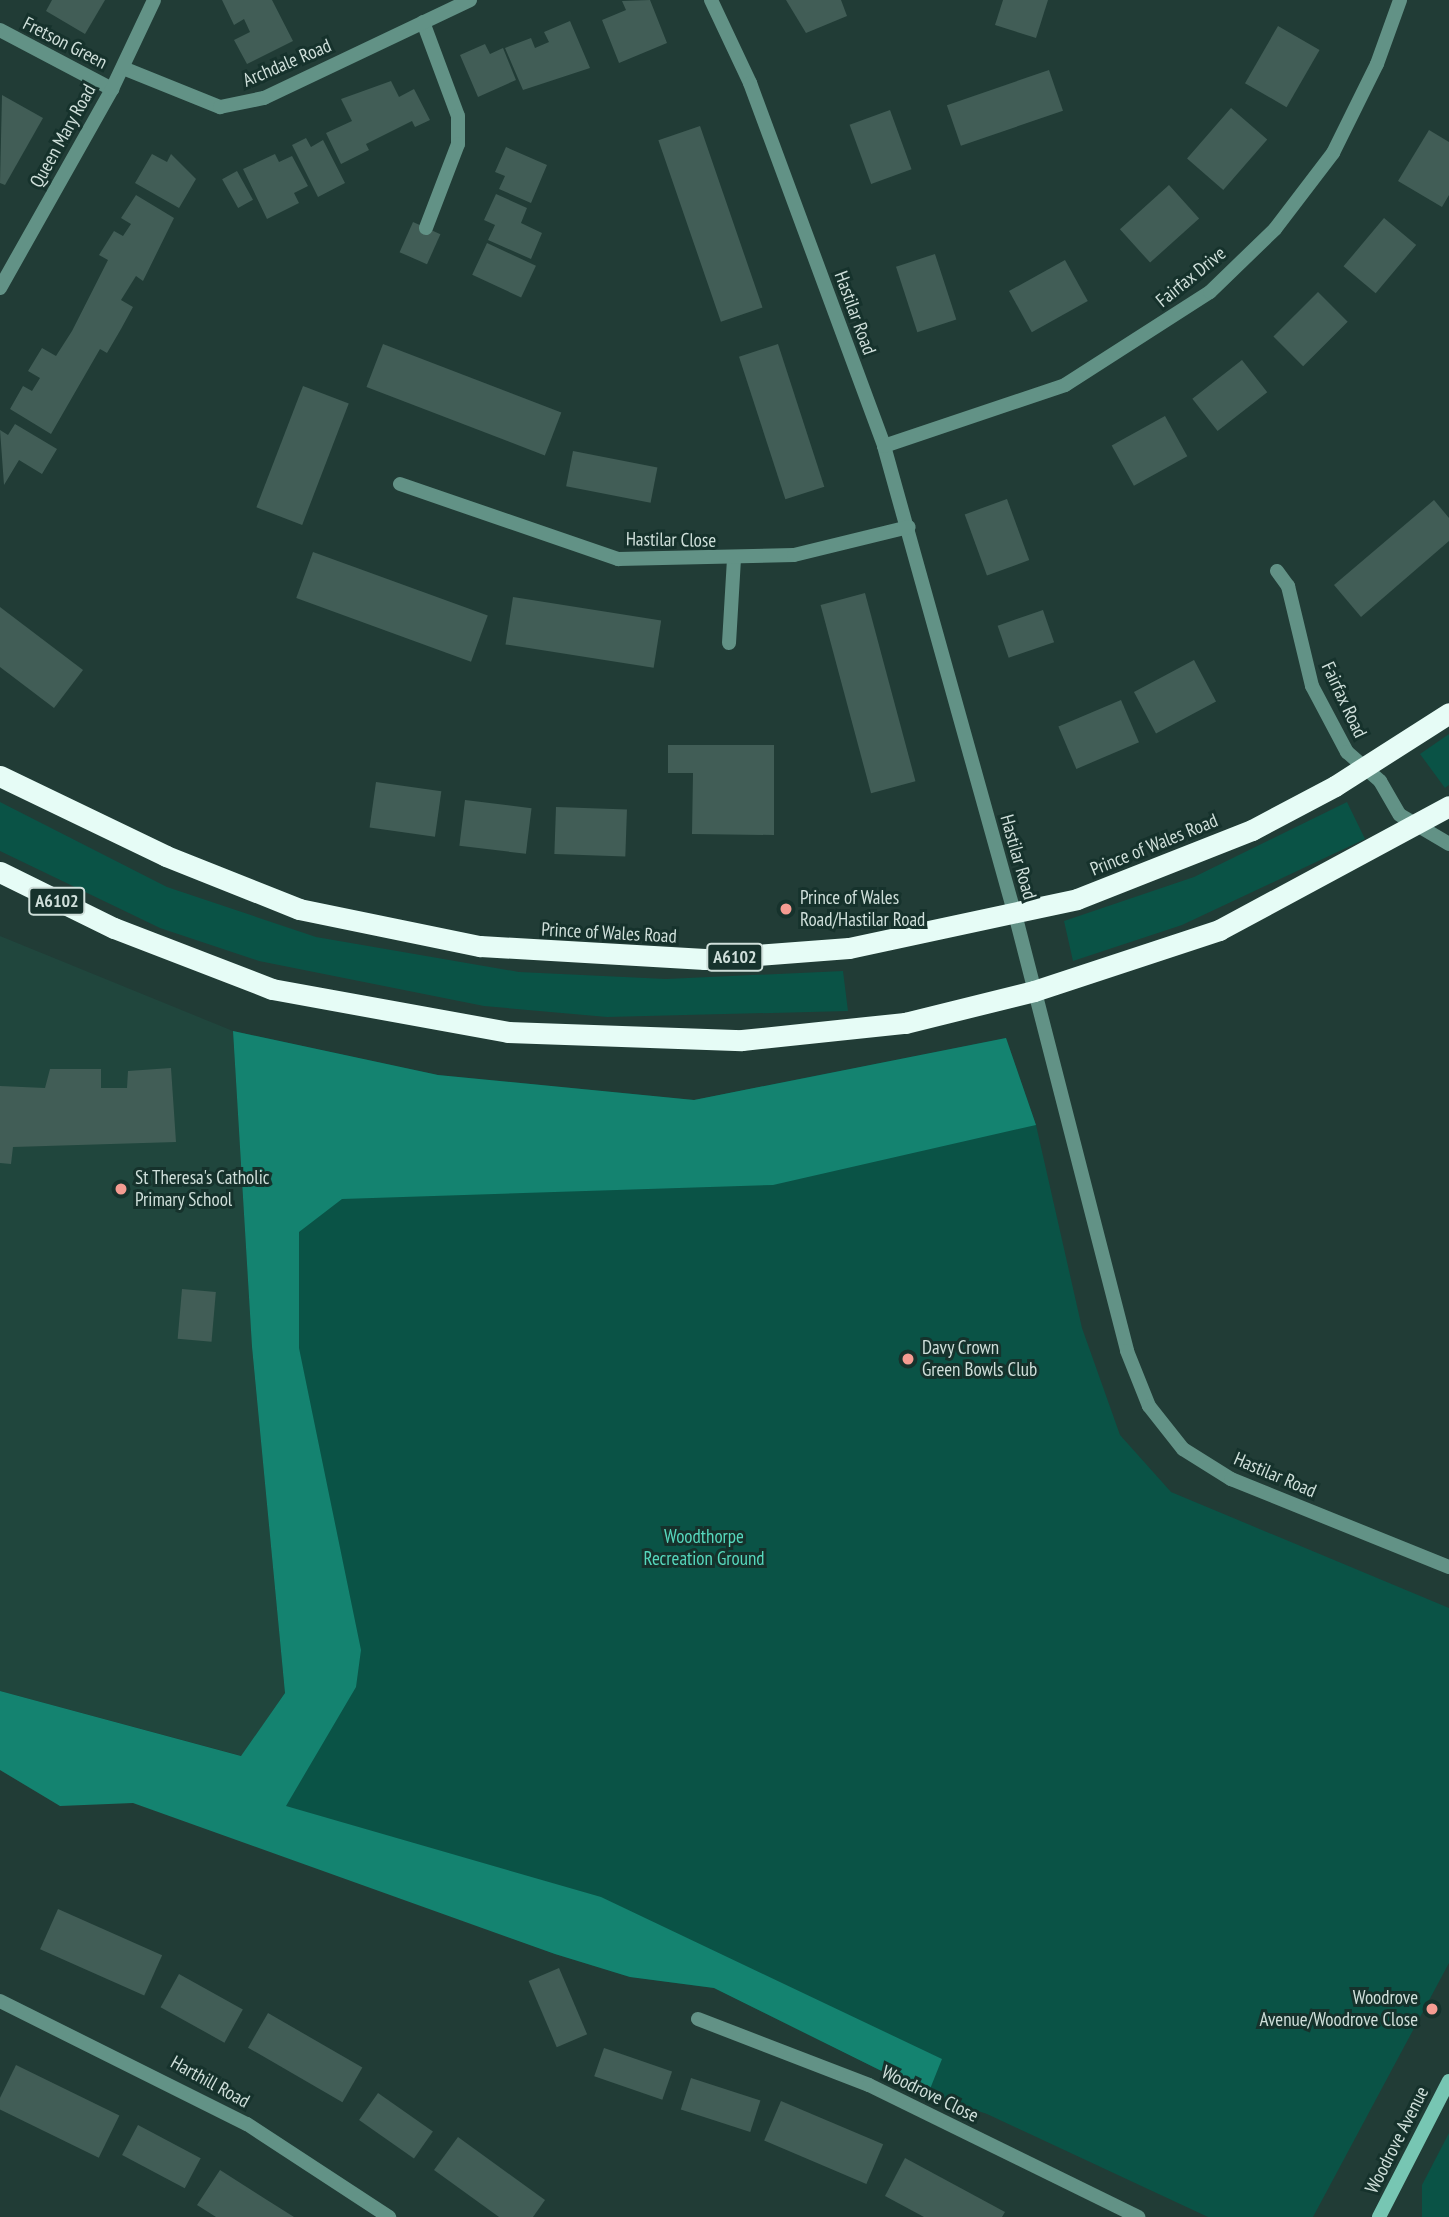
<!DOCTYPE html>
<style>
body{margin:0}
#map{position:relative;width:1449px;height:2217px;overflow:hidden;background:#213c36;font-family:"PT Sans Narrow",sans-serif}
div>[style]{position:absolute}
.built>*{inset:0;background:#20463d}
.green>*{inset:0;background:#0a5346}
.forest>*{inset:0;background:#148370}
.building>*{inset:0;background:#415d56;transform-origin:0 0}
.lane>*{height:14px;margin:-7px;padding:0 7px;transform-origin:7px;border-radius:7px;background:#629286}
.street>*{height:14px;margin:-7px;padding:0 7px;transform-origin:7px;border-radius:7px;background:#629286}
.secondary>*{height:14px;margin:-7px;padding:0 7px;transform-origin:7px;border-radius:7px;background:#77c6b3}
.highway>*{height:21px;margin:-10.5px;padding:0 10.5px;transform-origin:10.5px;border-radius:10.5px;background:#e6fcf6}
.dots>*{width:19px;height:19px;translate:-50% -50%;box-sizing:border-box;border:4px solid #16322c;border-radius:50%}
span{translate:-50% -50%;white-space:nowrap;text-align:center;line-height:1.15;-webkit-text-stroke:6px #16322c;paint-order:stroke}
.shield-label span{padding:2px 5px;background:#16322c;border:2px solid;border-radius:5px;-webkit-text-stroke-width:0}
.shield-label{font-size:18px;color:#cfdfda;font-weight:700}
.street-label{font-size:19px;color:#cfdfda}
.poi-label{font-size:19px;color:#cfdfda}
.left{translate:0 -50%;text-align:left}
.right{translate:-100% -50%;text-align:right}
.park-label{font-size:19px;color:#56d8bd}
</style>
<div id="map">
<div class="built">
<div style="clip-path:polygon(0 936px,233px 1031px,252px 1347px,285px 1693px,242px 1756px,0 1691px)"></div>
</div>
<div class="green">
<div style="clip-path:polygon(1449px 734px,1449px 785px,1445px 788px,1420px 754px)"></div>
<div style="clip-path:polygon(0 802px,167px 887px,316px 937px,519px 972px,666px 979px,843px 971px,848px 1011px,607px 1017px,484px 1006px,259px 961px,160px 928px,0 851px)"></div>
<div style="clip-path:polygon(1347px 802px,1365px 839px,1182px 925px,1073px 961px,1064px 921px,1194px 877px)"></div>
<div style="clip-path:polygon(233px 1031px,438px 1075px,694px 1100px,1006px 1038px,1036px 1125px,1082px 1328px,1120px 1435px,1171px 1492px,1449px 1608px,1449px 1963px,1313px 2217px,1208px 2217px,987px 2114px,928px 2094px,714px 1988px,630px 1977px,555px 1954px,198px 1824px,285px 1693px)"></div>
<div style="clip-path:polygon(1449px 2133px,1449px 2217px,1422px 2217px,1422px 2185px)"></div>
</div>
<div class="forest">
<div style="clip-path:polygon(233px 1031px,438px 1075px,694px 1100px,1006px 1038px,1036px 1125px,773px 1185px,342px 1199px,299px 1232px,299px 1348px,361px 1650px,356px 1687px,286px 1806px,601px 1897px,942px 2059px,928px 2094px,714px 1988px,630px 1977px,555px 1954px,133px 1803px,60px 1806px,0 1770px,0 1691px,241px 1756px,285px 1693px,252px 1347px)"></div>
</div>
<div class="building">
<div style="clip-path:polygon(52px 0,105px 0,85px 34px,46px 11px)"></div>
<div style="clip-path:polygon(222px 0,272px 0,293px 41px,247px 64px,234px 40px,250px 32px,244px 19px,234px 25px)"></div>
<div style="clip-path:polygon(650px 0,667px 43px,619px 63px,602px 20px,626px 10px,622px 1px)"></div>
<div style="clip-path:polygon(786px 0,841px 0,847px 16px,806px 33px)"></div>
<div style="clip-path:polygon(1003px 0,1048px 0,1036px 38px,995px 25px)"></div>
<div style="clip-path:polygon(570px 21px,590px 68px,523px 90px,505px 48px,531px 38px,535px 48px,549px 42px,544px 32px)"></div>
<div style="left:1278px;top:26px;width:48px;height:66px;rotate:30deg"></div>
<div style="clip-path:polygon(485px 44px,490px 54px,503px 48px,516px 80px,478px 97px,460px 55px)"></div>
<div style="left:1049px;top:70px;width:43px;height:108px;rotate:71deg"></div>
<div style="clip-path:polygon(391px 81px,399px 97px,414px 89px,430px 120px,415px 127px,412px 121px,366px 144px,369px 150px,341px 164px,326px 133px,352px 121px,341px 99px)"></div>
<div style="clip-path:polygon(2px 95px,43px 118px,5px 185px,0 183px)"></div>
<div style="left:1231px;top:108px;width:48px;height:67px;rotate:41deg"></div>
<div style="left:890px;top:110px;width:63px;height:43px;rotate:70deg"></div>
<div style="left:700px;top:126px;width:192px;height:44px;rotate:71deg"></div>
<div style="clip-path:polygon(1429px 130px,1449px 142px,1449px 195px,1442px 207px,1398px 181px)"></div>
<div style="clip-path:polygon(306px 138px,311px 147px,323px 140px,345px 183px,318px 197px,292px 145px)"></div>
<div style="clip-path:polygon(506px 147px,547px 165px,531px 203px,499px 189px,505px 176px,495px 172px)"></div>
<div style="clip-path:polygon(152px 154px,167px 162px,171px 154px,196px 179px,179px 208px,135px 183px)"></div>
<div style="clip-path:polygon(275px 154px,279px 162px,292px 156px,308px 186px,294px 193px,299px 203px,267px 219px,243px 169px)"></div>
<div style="left:237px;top:171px;width:33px;height:17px;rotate:61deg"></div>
<div style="left:1169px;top:185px;width:45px;height:66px;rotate:48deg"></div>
<div style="clip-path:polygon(496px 194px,527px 208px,521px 223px,542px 233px,531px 259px,488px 240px,495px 225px,484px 220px)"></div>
<div style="clip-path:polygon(136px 195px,174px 218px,143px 281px,136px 276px,121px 300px,133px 307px,121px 329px,107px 353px,100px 349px,51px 434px,10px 409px,23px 386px,32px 391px,40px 378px,28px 371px,42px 348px,56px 356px,72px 331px,108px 260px,99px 255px,114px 231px,123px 236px,131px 224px,121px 218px)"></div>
<div style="left:1384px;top:218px;width:42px;height:63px;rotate:40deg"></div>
<div style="left:413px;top:222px;width:30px;height:33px;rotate:24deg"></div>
<div style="left:487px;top:243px;width:54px;height:35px;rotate:25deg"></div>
<div style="left:935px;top:254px;width:69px;height:41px;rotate:72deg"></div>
<div style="left:1065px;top:260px;width:47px;height:64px;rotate:61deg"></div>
<div style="left:1318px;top:292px;width:42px;height:63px;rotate:45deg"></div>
<div style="left:383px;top:344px;width:191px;height:46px;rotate:21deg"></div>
<div style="left:778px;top:344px;width:150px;height:41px;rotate:72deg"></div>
<div style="left:1242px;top:360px;width:41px;height:63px;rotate:52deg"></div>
<div style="left:303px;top:386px;width:49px;height:130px;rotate:21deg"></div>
<div style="left:1165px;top:416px;width:46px;height:61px;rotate:61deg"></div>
<div style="clip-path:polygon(15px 424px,57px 449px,42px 474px,19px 460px,4px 485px,0 430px,8px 435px)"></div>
<div style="left:573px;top:451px;width:86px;height:36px;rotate:11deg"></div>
<div style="left:1007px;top:499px;width:65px;height:45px;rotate:70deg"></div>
<div style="clip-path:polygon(1434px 500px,1449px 518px,1449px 541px,1361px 617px,1334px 585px)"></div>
<div style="left:313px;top:552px;width:186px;height:49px;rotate:20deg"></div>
<div style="left:865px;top:593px;width:195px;height:46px;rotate:75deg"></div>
<div style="left:513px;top:597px;width:150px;height:48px;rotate:9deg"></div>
<div style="clip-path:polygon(0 607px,83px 670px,54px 708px,0 667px)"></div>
<div style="left:1043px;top:610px;width:34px;height:48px;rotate:71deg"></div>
<div style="left:1194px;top:660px;width:47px;height:68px;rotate:62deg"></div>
<div style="left:1121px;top:700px;width:46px;height:68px;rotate:67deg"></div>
<div style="clip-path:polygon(668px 745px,774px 745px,774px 835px,692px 834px,693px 773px,668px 773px)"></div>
<div style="left:376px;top:782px;width:66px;height:46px;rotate:8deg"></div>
<div style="left:465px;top:800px;width:67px;height:46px;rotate:7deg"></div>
<div style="left:556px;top:807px;width:71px;height:47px;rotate:2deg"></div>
<div style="clip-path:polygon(171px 1068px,176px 1142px,13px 1147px,11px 1164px,0 1163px,0 1086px,45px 1088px,50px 1069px,101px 1069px,101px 1088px,127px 1088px,128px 1071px)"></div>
<div style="left:182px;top:1289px;width:34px;height:50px;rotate:5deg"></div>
<div style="left:58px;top:1909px;width:114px;height:44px;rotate:24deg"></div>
<div style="left:559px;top:1968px;width:72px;height:33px;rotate:67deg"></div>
<div style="left:179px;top:1974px;width:73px;height:38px;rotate:29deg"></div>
<div style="left:268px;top:2013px;width:109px;height:40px;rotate:30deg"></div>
<div style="left:604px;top:2048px;width:72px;height:30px;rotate:19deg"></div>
<div style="left:16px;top:2065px;width:115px;height:47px;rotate:26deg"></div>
<div style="left:691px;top:2078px;width:73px;height:33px;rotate:18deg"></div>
<div style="left:378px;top:2093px;width:67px;height:33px;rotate:35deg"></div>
<div style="left:781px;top:2101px;width:111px;height:43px;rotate:23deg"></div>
<div style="left:138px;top:2125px;width:71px;height:34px;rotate:28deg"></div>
<div style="clip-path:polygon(458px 2137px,545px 2200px,533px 2217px,499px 2217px,434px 2170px)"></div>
<div style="clip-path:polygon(905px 2158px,1005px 2212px,1002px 2217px,924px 2217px,885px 2196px)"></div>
<div style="clip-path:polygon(220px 2170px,267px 2200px,294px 2217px,216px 2217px,197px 2205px)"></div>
</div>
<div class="lane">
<div style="left:423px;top:22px;width:100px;rotate:69.6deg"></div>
<div style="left:458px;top:116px;width:28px;rotate:90deg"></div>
<div style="left:458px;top:144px;width:90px;rotate:110.9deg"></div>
<div style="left:729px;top:643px;width:84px;rotate:-86.6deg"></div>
</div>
<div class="street">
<div style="left:711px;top:0;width:92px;rotate:64.8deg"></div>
<div style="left:750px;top:83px;width:387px;rotate:69.7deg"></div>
<div style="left:884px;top:446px;width:486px;rotate:74.4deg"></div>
<div style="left:1015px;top:914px;width:451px;rotate:75.6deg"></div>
<div style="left:1127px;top:1351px;width:59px;rotate:68.2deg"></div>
<div style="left:1149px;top:1406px;width:55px;rotate:51.7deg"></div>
<div style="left:1183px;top:1449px;width:57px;rotate:32deg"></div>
<div style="left:1231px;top:1479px;width:235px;rotate:22deg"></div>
<div style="left:0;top:30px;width:127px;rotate:27.8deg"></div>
<div style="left:123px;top:68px;width:105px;rotate:21.9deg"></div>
<div style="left:220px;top:107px;width:45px;rotate:-11.6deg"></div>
<div style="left:264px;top:98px;width:228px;rotate:-25.4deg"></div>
<div style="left:0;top:288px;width:228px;rotate:-60.6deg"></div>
<div style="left:112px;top:89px;width:98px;rotate:-64.7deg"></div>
<div style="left:884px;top:446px;width:191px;rotate:-18.6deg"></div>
<div style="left:1065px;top:385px;width:172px;rotate:-32.7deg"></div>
<div style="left:1210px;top:292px;width:91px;rotate:-44.1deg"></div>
<div style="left:1275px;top:229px;width:96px;rotate:-52.7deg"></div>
<div style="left:1333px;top:153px;width:99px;rotate:-63.7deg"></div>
<div style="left:1377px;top:64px;width:68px;rotate:-70.2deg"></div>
<div style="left:400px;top:484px;width:231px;rotate:19deg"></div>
<div style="left:618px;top:559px;width:176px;rotate:-1.3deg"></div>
<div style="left:794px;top:555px;width:118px;rotate:-13.7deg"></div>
<div style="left:1277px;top:571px;width:19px;rotate:54deg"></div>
<div style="left:1288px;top:586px;width:103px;rotate:76.5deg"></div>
<div style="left:1312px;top:686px;width:75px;rotate:62.1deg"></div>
<div style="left:1347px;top:752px;width:44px;rotate:41.3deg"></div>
<div style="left:1380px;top:781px;width:39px;rotate:60deg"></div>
<div style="left:1400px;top:815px;width:57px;rotate:30.6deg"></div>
<div style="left:0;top:2001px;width:276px;rotate:26.5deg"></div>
<div style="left:247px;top:2124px;width:170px;rotate:33.2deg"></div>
<div style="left:698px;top:2019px;width:183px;rotate:21.1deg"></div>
<div style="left:869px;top:2085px;width:300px;rotate:26.1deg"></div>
</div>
<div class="secondary">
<div style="left:1379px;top:2217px;width:153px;rotate:-62.8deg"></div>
</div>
<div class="highway">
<div style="left:0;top:776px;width:184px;rotate:25.7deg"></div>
<div style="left:166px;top:856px;width:143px;rotate:21.7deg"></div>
<div style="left:299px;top:909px;width:185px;rotate:11.6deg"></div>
<div style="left:480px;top:946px;width:225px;rotate:3.3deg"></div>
<div style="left:705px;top:959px;width:144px;rotate:-4.4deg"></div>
<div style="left:849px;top:948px;width:233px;rotate:-12.1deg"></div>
<div style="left:1077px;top:899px;width:188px;rotate:-21.5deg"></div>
<div style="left:1252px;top:830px;width:94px;rotate:-27.9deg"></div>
<div style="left:1335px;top:786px;width:135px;rotate:-32.6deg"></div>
<div style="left:0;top:872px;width:127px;rotate:26.2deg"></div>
<div style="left:114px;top:928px;width:169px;rotate:21.1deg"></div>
<div style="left:272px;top:989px;width:240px;rotate:10.3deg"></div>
<div style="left:508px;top:1032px;width:234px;rotate:2deg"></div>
<div style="left:742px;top:1040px;width:164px;rotate:-6deg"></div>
<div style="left:905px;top:1023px;width:133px;rotate:-13.9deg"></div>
<div style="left:1034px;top:991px;width:195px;rotate:-18.2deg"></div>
<div style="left:1219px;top:930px;width:261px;rotate:-28.3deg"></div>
</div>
<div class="dots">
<div style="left:786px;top:909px;background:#f59c92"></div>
<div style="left:121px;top:1189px;background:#f59c92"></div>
<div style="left:908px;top:1359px;background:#f59c92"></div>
<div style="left:1432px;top:2009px;background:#f59c92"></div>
</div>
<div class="shield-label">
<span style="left:57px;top:901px">A6102</span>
<span style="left:735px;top:957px">A6102</span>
</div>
<div class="street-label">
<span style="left:65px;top:43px;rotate:27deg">Fretson Green</span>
<span style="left:287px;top:63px;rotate:-23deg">Archdale Road</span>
<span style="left:63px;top:136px;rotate:-61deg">Queen Mary Road</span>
<span style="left:1191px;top:277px;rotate:-39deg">Fairfax Drive</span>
<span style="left:855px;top:313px;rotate:70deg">Hastilar Road</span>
<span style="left:671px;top:540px;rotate:1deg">Hastilar Close</span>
<span style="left:1344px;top:700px;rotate:65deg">Fairfax Road</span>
<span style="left:1154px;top:845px;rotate:-22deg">Prince of Wales Road</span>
<span style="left:1018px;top:857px;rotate:74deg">Hastilar Road</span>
<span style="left:609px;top:933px;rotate:3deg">Prince of Wales Road</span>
<span style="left:1275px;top:1475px;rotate:23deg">Hastilar Road</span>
<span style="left:210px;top:2082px;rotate:29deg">Harthill Road</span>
<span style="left:930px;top:2094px;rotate:26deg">Woodrove Close</span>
<span style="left:1397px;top:2140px;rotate:-63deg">Woodrove Avenue</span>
</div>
<div class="poi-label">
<span class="left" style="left:800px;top:909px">Prince of Wales<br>Road/Hastilar Road</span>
<span class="left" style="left:135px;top:1189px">St Theresa's Catholic<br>Primary School</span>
<span class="left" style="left:922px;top:1359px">Davy Crown<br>Green Bowls Club</span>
<span class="right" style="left:1418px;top:2009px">Woodrove<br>Avenue/Woodrove Close</span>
</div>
<div class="park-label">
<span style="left:704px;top:1548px">Woodthorpe<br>Recreation Ground</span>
</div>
</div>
